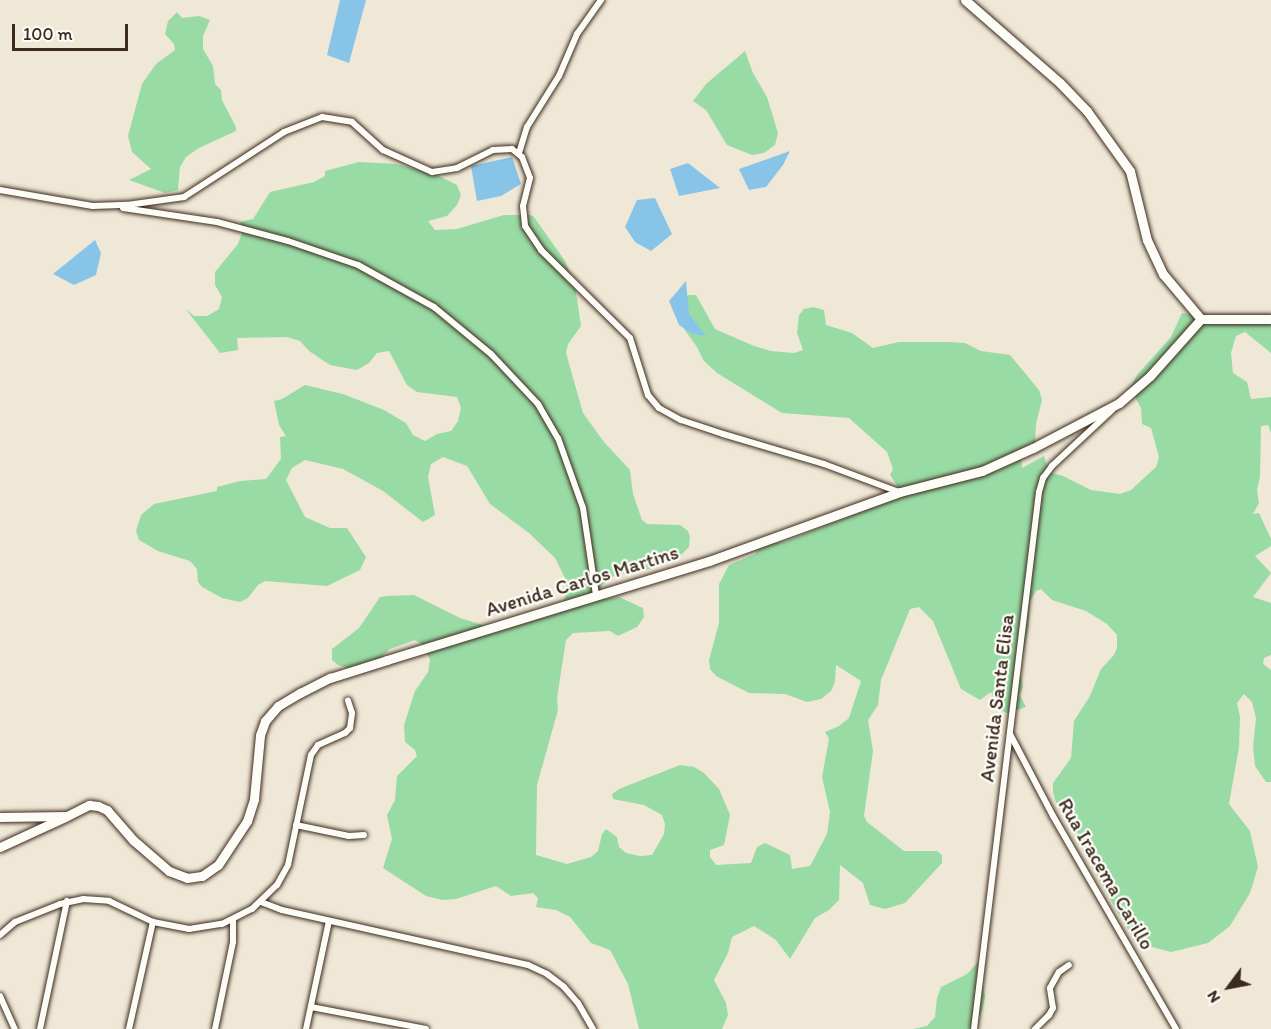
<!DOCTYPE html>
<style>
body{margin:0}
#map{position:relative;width:1271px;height:1029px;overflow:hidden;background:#f0e8d6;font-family:Itim,sans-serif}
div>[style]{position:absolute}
.green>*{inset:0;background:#99dba5}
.water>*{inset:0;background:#88c4e8}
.roads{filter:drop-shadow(0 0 2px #3b2a1e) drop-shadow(0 0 2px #3b2a1e)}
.street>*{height:6px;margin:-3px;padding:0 3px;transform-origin:3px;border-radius:3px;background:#fdfcf7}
.secondary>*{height:9px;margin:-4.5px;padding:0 4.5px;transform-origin:4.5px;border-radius:4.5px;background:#fdfcf7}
span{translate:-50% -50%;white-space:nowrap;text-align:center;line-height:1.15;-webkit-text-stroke:4.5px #fdfcf7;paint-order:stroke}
.street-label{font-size:20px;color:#3b2a1e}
.north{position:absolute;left:1199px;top:957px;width:60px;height:60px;-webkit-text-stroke:4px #fdfcf7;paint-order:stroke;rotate:238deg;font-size:16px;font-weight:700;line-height:24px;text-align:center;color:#3b2a1e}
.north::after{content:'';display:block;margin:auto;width:21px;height:27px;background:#3b2a1e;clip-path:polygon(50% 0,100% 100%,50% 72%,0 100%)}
.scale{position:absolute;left:12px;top:24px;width:116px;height:27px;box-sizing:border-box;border:3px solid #3b2a1e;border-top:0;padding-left:8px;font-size:18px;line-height:21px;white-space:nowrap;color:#3b2a1e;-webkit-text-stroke:4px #fdfcf7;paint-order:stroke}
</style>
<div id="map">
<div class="green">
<div style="clip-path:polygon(177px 12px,182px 18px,199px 16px,210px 20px,203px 36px,203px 49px,213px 66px,215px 84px,221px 90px,222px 100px,236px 127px,236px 131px,199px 148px,186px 157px,180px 167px,178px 190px,165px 193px,129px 180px,151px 169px,132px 152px,128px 136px,142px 84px,156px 64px,175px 50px,174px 44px,165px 34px,168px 21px)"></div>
<div style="clip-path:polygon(745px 51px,753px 73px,767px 97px,778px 133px,775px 145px,764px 153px,752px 155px,727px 145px,706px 110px,693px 101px,706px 84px)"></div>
<div style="clip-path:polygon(359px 162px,396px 164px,437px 175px,457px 185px,461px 195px,457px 205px,447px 216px,428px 221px,435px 230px,457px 229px,504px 215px,530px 215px,534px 217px,565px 261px,575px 285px,581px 326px,568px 344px,566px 353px,583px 413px,604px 442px,630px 470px,633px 494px,642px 520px,647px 524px,680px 525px,688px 531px,690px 537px,689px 547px,679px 557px,649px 569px,615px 575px,595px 591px,595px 600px,619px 597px,643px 608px,644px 617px,637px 627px,618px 636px,610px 631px,573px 633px,566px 640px,557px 698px,558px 710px,537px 785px,536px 855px,567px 864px,591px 857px,598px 851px,602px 834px,606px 829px,617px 837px,619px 847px,626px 853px,640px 856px,652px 855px,664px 834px,665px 824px,662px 815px,644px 805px,613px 799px,612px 794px,619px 789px,680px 765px,694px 767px,704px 773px,719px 789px,730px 815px,724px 845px,710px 850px,710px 857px,716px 865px,751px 863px,757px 847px,765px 843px,790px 855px,792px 869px,810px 866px,827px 834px,830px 812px,822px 777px,829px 739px,825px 732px,839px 726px,849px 718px,861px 681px,836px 665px,835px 682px,831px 691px,821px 699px,807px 702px,785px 694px,749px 693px,716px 676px,710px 669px,709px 660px,719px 623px,719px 584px,729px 565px,755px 554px,758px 549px,754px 543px,764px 539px,776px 543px,787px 541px,899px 497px,900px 490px,890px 475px,893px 469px,887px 452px,849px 418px,782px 413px,717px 373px,704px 361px,697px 347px,677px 319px,680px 299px,689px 295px,696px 295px,715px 329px,754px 346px,771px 351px,794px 353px,803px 350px,797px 333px,799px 315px,804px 309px,813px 307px,824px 310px,826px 325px,852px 333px,873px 348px,899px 342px,947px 342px,965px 343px,981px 351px,1010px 355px,1039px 390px,1042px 400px,1036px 424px,1035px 443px,1021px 456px,1022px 468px,1044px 456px,1049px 472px,1063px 476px,1091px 490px,1120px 494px,1131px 490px,1156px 467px,1159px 457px,1151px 428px,1142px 424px,1141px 408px,1130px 388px,1137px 375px,1171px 337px,1182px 313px,1220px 317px,1271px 317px,1271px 353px,1245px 332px,1236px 336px,1231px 353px,1233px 373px,1247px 382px,1251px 399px,1271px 397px,1271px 433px,1268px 425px,1261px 426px,1260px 477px,1257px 490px,1259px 503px,1253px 514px,1259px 513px,1271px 539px,1271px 546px,1255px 556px,1271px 573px,1253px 597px,1271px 603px,1271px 655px,1264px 658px,1263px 664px,1271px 670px,1271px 782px,1266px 782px,1255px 766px,1253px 747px,1256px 718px,1252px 702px,1244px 694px,1237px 703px,1240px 717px,1239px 747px,1229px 804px,1250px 831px,1258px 867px,1250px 893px,1230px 926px,1208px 943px,1171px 952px,1137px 943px,1118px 913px,1094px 870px,1081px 839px,1056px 802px,1053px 792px,1053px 783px,1071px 758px,1074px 721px,1090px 696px,1101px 669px,1114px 655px,1117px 648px,1117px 635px,1107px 624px,1086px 611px,1052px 600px,1041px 589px,1036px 591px,1030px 601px,1029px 626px,1020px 671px,1023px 687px,1020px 695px,1026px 707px,1007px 713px,998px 709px,991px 692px,980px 700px,961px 689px,933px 621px,919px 607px,910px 609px,881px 680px,878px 705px,868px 720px,873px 751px,864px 816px,867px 822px,904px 851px,937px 851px,942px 855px,942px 863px,905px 903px,885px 909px,870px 905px,863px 883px,840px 865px,839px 900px,829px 910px,815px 918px,790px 959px,776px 940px,754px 926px,732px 937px,728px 953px,714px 980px,726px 1003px,728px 1015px,722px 1029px,639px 1029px,628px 984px,610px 950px,591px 943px,570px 917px,556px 910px,536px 907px,538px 898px,533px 893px,511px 896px,496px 886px,456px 899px,442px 900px,426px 896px,383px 868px,392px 839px,387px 815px,395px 800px,397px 776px,417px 756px,415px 750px,405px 742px,404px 725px,415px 691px,428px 672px,430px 660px,423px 645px,415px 640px,390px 649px,364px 673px,338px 665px,332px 660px,332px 649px,359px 628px,380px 597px,387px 596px,414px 595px,460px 618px,486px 626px,549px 615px,561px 608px,566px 594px,566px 580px,555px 558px,529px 533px,490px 504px,467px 466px,443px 457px,431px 464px,428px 477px,435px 515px,423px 522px,383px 491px,343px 469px,305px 460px,292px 468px,286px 480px,305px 517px,330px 528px,347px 528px,366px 557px,360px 570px,327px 586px,265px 581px,258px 585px,248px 598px,240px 602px,222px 598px,202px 587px,198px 582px,197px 569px,190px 561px,158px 551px,139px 540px,136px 531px,141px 515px,154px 504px,217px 491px,217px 487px,240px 481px,266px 479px,281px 459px,280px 437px,286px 436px,279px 425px,274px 401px,282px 399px,305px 385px,343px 394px,384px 410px,406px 423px,413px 435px,425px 441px,437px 434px,451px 431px,458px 421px,461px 408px,457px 397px,417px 392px,407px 385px,389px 351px,377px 353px,369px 363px,357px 370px,330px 365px,309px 351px,300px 341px,287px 337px,237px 338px,238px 350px,220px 353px,185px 308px,194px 316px,207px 316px,219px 309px,222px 297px,215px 285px,215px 272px,238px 244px,243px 230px,240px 222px,253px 219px,270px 192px,314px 182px,325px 176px,325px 171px)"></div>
<div style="clip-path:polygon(978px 962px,985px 997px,982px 1011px,973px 1029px,913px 1029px,927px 1026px,935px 1017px,937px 998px,941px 987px,967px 974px)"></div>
</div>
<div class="water">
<div style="clip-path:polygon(340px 0,366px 0,349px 63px,327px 55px)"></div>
<div style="clip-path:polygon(790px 151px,783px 165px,766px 187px,749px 190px,739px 169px)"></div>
<div style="clip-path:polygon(512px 157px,521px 184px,501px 196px,477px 201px,471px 166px)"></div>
<div style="clip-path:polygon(688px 163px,720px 188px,679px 196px,670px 169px)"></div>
<div style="clip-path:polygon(655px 198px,672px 234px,651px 251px,635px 242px,625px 227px,637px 200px)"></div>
<div style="clip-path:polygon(95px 240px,101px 253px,96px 275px,74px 285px,53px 274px)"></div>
<div style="clip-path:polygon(686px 281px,689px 314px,706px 336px,693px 334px,679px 325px,669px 301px)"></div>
</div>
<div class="roads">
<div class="street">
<div style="left:519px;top:153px;width:27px;rotate:-73deg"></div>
<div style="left:527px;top:127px;width:60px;rotate:-57.9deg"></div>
<div style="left:559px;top:76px;width:46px;rotate:-66.8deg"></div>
<div style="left:577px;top:34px;width:42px;rotate:-54.8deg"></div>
<div style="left:0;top:190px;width:94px;rotate:9.8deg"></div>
<div style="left:93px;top:206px;width:34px;rotate:-2deg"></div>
<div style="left:127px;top:205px;width:58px;rotate:-8deg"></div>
<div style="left:184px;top:197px;width:119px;rotate:-33deg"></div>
<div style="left:284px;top:132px;width:41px;rotate:-21.5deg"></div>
<div style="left:322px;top:117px;width:30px;rotate:9deg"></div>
<div style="left:352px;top:122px;width:42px;rotate:42.1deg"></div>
<div style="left:383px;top:150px;width:54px;rotate:24.2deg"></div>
<div style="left:432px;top:172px;width:25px;rotate:-9deg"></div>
<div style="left:457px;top:168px;width:40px;rotate:-26.6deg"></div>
<div style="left:493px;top:150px;width:19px;rotate:-3deg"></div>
<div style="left:512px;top:149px;width:13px;rotate:39deg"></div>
<div style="left:522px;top:157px;width:22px;rotate:69deg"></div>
<div style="left:530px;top:178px;width:29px;rotate:104deg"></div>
<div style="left:523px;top:206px;width:20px;rotate:84deg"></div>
<div style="left:525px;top:226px;width:29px;rotate:56deg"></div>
<div style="left:541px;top:250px;width:125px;rotate:44.7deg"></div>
<div style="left:630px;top:338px;width:60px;rotate:72.5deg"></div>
<div style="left:648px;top:395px;width:17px;rotate:50deg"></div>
<div style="left:659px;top:408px;width:25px;rotate:29deg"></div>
<div style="left:681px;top:420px;width:44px;rotate:18.4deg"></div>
<div style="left:723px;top:434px;width:105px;rotate:16.5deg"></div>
<div style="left:824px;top:464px;width:80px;rotate:20.5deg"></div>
<div style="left:123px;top:208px;width:95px;rotate:8.5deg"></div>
<div style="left:217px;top:222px;width:73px;rotate:15deg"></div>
<div style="left:288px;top:241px;width:74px;rotate:18.9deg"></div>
<div style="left:358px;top:265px;width:87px;rotate:28.9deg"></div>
<div style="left:434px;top:307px;width:74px;rotate:39.5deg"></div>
<div style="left:491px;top:354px;width:69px;rotate:46.8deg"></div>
<div style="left:538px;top:404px;width:39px;rotate:60deg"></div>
<div style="left:558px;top:438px;width:74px;rotate:70.3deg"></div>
<div style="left:583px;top:508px;width:88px;rotate:81.5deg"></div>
<div style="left:1010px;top:734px;width:93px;rotate:62.3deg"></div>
<div style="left:1053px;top:816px;width:246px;rotate:60deg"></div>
<div style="left:296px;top:825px;width:54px;rotate:11.7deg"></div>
<div style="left:349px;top:836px;width:15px;rotate:-4deg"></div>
<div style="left:261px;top:902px;width:22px;rotate:21deg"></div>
<div style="left:282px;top:910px;width:252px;rotate:12.6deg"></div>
<div style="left:528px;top:965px;width:21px;rotate:25deg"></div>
<div style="left:547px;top:974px;width:21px;rotate:37deg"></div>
<div style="left:564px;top:987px;width:21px;rotate:49deg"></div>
<div style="left:578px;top:1003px;width:30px;rotate:60deg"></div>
<div style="left:0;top:935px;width:20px;rotate:-41deg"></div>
<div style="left:15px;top:922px;width:48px;rotate:-21.8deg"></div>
<div style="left:60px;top:904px;width:24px;rotate:-12deg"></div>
<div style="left:83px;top:899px;width:26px;rotate:4deg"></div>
<div style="left:109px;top:901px;width:49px;rotate:25.5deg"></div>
<div style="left:153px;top:922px;width:37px;rotate:11deg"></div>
<div style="left:189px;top:929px;width:33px;rotate:-9deg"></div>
<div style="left:222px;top:924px;width:34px;rotate:-27deg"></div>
<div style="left:252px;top:909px;width:35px;rotate:-44deg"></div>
<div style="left:277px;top:885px;width:23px;rotate:-61deg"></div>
<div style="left:288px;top:865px;width:112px;rotate:-78.2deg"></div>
<div style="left:311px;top:755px;width:12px;rotate:-55deg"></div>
<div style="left:318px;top:745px;width:30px;rotate:-24deg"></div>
<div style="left:345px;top:733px;width:7px;rotate:-45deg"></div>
<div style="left:350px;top:728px;width:15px;rotate:-82deg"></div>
<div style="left:352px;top:713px;width:13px;rotate:-108deg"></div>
<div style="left:0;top:996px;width:36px;rotate:66deg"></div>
<div style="left:311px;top:1007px;width:117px;rotate:10.8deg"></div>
<div style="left:40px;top:1029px;width:131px;rotate:-78.1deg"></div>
<div style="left:129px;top:1029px;width:110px;rotate:-77.4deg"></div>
<div style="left:215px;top:1029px;width:89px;rotate:-78.3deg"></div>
<div style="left:233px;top:942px;width:22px;rotate:-90deg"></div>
<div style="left:306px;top:1029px;width:110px;rotate:-78deg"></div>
<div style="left:974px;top:1029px;width:541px;rotate:-83.1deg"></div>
<div style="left:1039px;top:492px;width:15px;rotate:-74deg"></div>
<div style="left:1043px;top:478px;width:15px;rotate:-53deg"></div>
<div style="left:1052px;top:466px;width:82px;rotate:-43deg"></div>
<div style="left:1035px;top:1029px;width:20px;rotate:-45deg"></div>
<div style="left:1049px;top:1015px;width:8px;rotate:-60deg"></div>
<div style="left:1053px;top:1008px;width:20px;rotate:-99deg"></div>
<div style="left:1050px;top:988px;width:18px;rotate:-61deg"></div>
<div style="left:1059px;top:972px;width:12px;rotate:-35deg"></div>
</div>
<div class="secondary">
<div style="left:965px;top:0;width:126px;rotate:41.1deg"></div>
<div style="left:1060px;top:83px;width:39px;rotate:46deg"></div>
<div style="left:1087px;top:111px;width:74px;rotate:54.4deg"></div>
<div style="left:1130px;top:171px;width:71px;rotate:76.2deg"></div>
<div style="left:1147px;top:240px;width:38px;rotate:65deg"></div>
<div style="left:1163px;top:274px;width:59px;rotate:49.8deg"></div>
<div style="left:0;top:817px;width:67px;rotate:-0.9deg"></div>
<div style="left:67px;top:816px;width:25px;rotate:-27deg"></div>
<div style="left:89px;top:805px;width:9px;rotate:6deg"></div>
<div style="left:98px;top:806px;width:10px;rotate:24deg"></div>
<div style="left:107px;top:810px;width:40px;rotate:49deg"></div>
<div style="left:133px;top:840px;width:48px;rotate:40.7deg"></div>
<div style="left:169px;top:871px;width:19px;rotate:21deg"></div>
<div style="left:187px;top:878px;width:15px;rotate:-8deg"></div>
<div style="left:202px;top:876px;width:19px;rotate:-35deg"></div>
<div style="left:218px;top:865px;width:53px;rotate:-56.6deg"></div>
<div style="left:247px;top:821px;width:23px;rotate:-72deg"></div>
<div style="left:254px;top:799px;width:64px;rotate:-84.6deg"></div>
<div style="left:260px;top:735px;width:15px;rotate:-70deg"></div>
<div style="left:265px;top:721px;width:20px;rotate:-49deg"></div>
<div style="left:278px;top:706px;width:26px;rotate:-31deg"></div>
<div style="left:300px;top:693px;width:34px;rotate:-27deg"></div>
<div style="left:330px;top:678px;width:60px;rotate:-17.5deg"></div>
<div style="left:387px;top:660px;width:337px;rotate:-17.1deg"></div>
<div style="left:709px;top:561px;width:203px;rotate:-19.9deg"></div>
<div style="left:900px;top:492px;width:85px;rotate:-14.4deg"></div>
<div style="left:982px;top:471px;width:56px;rotate:-24.3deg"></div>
<div style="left:1033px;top:448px;width:97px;rotate:-27.6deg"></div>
<div style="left:1119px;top:403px;width:41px;rotate:-41.1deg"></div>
<div style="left:1150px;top:376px;width:76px;rotate:-48.2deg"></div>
<div style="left:1201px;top:319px;width:70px"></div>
<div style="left:0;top:847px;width:72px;rotate:-24.8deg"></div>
</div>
</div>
<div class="street-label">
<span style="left:582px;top:581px;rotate:-17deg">Avenida Carlos Martins</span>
<span style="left:997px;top:698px;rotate:-83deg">Avenida Santa Elisa</span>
<span style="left:1106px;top:874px;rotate:60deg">Rua Iracema Carillo</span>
</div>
<div class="north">N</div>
<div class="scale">100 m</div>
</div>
